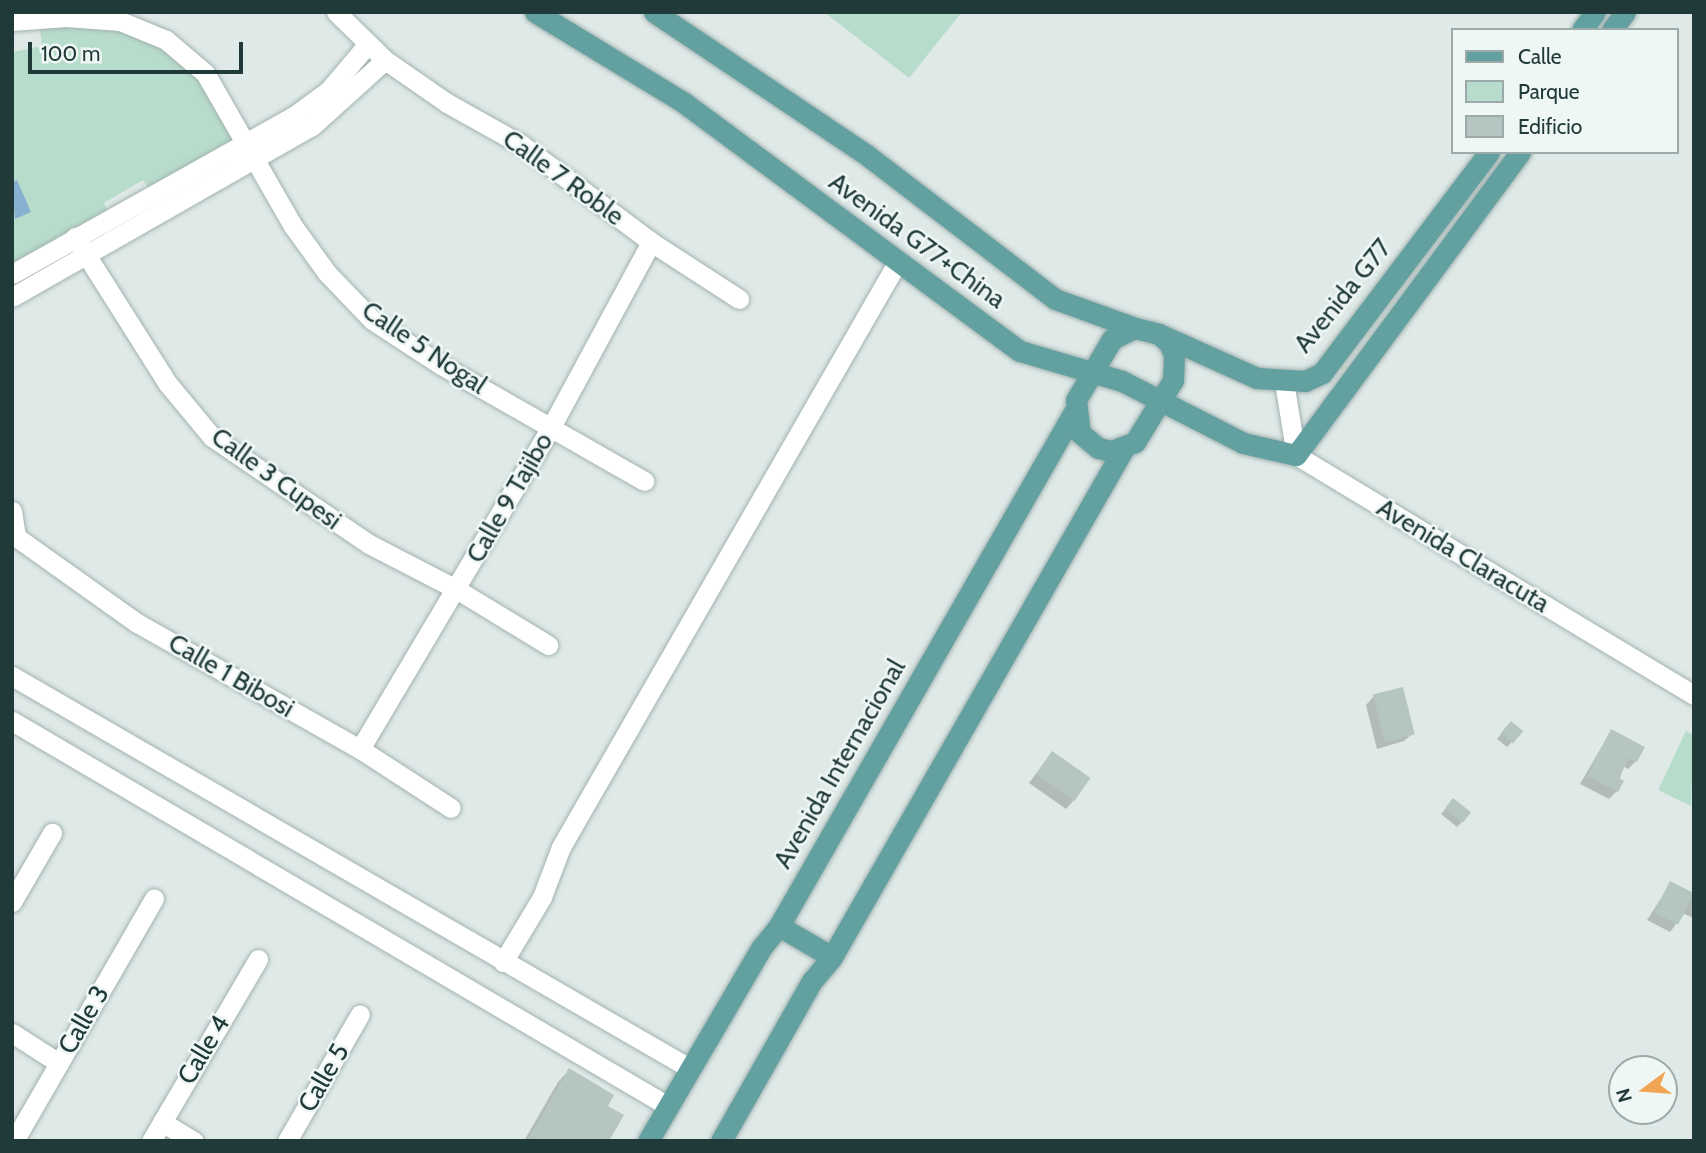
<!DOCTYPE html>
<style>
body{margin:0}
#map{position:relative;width:1706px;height:1153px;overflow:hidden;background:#dfeae8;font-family:Cabin,sans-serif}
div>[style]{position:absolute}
.green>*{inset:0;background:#b8dccb}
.water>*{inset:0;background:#86b1d0}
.shadow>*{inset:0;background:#0003}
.building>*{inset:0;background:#b5c5c2;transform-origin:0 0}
.roads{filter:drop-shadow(0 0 2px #a2b2b0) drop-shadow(0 0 2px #a2b2b0)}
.minor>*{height:19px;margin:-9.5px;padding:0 9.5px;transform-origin:9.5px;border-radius:9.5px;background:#fff}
.major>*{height:21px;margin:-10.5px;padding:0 10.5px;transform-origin:10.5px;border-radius:10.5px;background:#63a0a0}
span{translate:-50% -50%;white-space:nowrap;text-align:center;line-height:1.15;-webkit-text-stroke:5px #eff7f5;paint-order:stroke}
.street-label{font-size:26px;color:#203a3a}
.frame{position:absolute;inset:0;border:14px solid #203a3a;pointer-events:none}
.legend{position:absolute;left:1451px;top:28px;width:228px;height:126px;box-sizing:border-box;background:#eff7f5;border:2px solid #9cabaa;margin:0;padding:9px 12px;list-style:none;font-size:21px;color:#203a3a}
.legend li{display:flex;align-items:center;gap:14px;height:35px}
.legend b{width:35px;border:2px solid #9cabaa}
.north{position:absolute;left:1608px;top:1055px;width:70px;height:70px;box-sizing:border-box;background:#eff7f5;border:2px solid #9cabaa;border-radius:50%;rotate:254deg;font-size:19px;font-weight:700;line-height:28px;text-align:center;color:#203a3a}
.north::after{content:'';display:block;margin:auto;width:24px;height:32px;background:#f2a655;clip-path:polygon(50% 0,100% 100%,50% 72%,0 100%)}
.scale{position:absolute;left:28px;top:42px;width:215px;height:32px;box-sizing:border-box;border:4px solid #203a3a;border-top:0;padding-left:9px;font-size:21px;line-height:24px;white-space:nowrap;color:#203a3a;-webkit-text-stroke:5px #eff7f5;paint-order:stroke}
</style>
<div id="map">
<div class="green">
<div style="clip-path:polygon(824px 12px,962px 12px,909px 78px)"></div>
<div style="clip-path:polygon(67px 25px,117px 27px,162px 46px,204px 82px,235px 133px,229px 143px,149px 189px,143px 180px,104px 203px,108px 212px,12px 267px,12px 52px,42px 46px,40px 29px)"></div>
<div style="clip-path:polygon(1686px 731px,1694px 735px,1691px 806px,1658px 790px)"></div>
</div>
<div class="water">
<div style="clip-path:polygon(17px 180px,31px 212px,15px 219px,12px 182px)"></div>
</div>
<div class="shadow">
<div style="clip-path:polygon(1374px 696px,1413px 733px,1404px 741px,1377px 749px,1366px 705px)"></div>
<div style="clip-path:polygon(1506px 728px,1512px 742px,1507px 747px,1497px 739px)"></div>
<div style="clip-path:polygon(1611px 731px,1636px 761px,1628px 769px,1623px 766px,1617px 791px,1609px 799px,1580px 784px)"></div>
<div style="clip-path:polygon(1052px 753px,1074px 800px,1066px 809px,1029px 783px)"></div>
<div style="clip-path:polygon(1448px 806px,1462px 822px,1457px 827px,1441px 814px)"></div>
<div style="clip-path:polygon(1671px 883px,1694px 895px,1694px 918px,1684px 914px,1670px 932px,1647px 920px)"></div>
<div style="clip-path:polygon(569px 1070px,607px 1141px,524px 1141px,558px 1082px)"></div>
</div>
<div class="building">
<div style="left:1403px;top:687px;width:49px;height:31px;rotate:76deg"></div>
<div style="left:1511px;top:721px;width:16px;height:16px;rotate:40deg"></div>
<div style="clip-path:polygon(1611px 729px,1645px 747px,1637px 762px,1629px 758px,1619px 778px,1624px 781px,1618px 792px,1587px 776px)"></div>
<div style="left:1052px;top:751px;width:47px;height:28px;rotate:35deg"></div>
<div style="left:1453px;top:798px;width:23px;height:13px;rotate:38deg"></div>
<div style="left:1670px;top:881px;width:27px;height:35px;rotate:27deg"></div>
<div style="clip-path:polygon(569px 1068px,614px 1095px,608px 1106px,624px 1115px,609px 1141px,527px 1141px)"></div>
</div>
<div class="roads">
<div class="minor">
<div style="left:336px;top:12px;width:69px;rotate:44.4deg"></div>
<div style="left:385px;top:60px;width:75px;rotate:34.7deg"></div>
<div style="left:447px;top:103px;width:86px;rotate:29.2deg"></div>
<div style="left:522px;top:145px;width:161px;rotate:36.9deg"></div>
<div style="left:651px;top:242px;width:105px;rotate:32.9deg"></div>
<div style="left:12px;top:21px;width:54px;rotate:-4.2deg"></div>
<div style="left:66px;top:17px;width:54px;rotate:4.2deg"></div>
<div style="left:120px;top:21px;width:50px;rotate:22.4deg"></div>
<div style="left:166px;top:40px;width:51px;rotate:40.2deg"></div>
<div style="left:205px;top:73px;width:177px;rotate:60.1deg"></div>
<div style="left:293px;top:226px;width:58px;rotate:54.1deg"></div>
<div style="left:327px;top:273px;width:65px;rotate:46.2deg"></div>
<div style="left:372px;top:320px;width:82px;rotate:33.1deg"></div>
<div style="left:441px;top:365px;width:234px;rotate:29.7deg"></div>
<div style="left:75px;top:237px;width:174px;rotate:57.7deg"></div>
<div style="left:168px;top:384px;width:69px;rotate:50.3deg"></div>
<div style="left:212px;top:437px;width:190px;rotate:34.3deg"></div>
<div style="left:369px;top:544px;width:98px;rotate:27.3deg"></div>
<div style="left:456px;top:589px;width:108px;rotate:31.3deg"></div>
<div style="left:12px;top:274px;width:323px;rotate:-29.3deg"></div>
<div style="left:294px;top:116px;width:44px;rotate:-36.6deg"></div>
<div style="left:329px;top:90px;width:59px;rotate:-49.8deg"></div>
<div style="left:12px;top:297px;width:345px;rotate:-29.7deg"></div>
<div style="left:312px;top:126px;width:98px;rotate:-42.1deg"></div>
<div style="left:1284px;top:382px;width:74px;rotate:80.7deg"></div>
<div style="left:1296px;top:455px;width:465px;rotate:31.1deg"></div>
<div style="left:12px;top:511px;width:25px;rotate:81deg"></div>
<div style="left:12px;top:534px;width:153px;rotate:35.5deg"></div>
<div style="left:137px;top:623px;width:256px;rotate:29.5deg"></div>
<div style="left:360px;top:749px;width:108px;rotate:33deg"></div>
<div style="left:12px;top:676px;width:785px;rotate:30.06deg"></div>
<div style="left:12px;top:721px;width:761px;rotate:30.41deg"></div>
<div style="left:360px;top:749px;width:372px;rotate:-59.3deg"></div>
<div style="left:550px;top:429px;width:213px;rotate:-61.6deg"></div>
<div style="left:12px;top:902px;width:80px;rotate:-59.9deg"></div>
<div style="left:503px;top:962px;width:76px;rotate:-59deg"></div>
<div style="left:542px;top:897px;width:53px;rotate:-69.2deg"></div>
<div style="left:561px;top:847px;width:674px;rotate:-60.09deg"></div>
<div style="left:12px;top:1033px;width:56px;rotate:32.6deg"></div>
<div style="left:162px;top:1122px;width:37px;rotate:31deg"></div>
<div style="left:14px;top:1141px;width:280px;rotate:-60deg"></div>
<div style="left:151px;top:1141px;width:211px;rotate:-59.5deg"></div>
<div style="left:287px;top:1141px;width:146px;rotate:-60.1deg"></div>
</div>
<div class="major">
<div style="left:535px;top:12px;width:173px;rotate:31.3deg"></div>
<div style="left:683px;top:102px;width:419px;rotate:36.5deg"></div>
<div style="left:1020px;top:351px;width:106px;rotate:16.4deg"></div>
<div style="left:1122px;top:381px;width:136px;rotate:27.1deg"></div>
<div style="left:1243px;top:443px;width:54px;rotate:12.8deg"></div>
<div style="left:1296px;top:455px;width:377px;rotate:-53.5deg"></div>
<div style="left:654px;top:12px;width:258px;rotate:33.9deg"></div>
<div style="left:868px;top:156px;width:235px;rotate:37.4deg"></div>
<div style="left:1055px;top:299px;width:85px;rotate:19.9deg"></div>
<div style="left:1582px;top:30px;width:22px;rotate:-54deg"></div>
<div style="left:1612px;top:30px;width:22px;rotate:-54deg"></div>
<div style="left:1135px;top:328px;width:25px;rotate:14deg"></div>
<div style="left:1159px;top:334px;width:13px;rotate:42deg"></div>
<div style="left:1169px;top:343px;width:13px;rotate:67deg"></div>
<div style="left:1174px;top:355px;width:25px;rotate:92deg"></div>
<div style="left:1173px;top:380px;width:73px;rotate:121.5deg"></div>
<div style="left:1135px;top:442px;width:26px;rotate:159deg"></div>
<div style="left:1111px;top:451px;width:13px;rotate:-167deg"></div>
<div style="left:1098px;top:448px;width:23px;rotate:-140deg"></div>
<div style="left:1080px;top:433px;width:33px;rotate:-97deg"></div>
<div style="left:1076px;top:400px;width:71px;rotate:-59.5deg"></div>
<div style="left:1112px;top:339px;width:25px;rotate:-26deg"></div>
<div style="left:1159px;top:334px;width:107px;rotate:24.2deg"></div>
<div style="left:1257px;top:378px;width:48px;rotate:3.6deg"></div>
<div style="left:1305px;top:381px;width:19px;rotate:-25deg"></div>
<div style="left:1322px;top:373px;width:277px;rotate:-52.9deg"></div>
<div style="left:779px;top:926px;width:61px;rotate:30.3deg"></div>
<div style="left:648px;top:1141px;width:225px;rotate:-59.6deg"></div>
<div style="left:762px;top:947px;width:27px;rotate:-51deg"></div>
<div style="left:779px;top:926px;width:593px;rotate:-60.15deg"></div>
<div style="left:721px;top:1141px;width:184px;rotate:-60.4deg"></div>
<div style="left:812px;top:981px;width:31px;rotate:-50deg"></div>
<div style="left:832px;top:957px;width:587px;rotate:-60.16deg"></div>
</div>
</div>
<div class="street-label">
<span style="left:563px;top:178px;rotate:36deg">Calle 7 Roble</span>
<span style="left:917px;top:241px;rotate:36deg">Avenida G77+China</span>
<span style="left:1343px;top:296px;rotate:-51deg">Avenida G77</span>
<span style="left:424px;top:348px;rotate:34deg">Calle 5 Nogal</span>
<span style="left:276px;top:479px;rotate:36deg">Calle 3 Cupesi</span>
<span style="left:510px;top:498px;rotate:-60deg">Calle 9 Tajibo</span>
<span style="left:1463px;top:556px;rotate:31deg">Avenida Claracuta</span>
<span style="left:231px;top:676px;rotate:30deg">Calle 1 Bibosi</span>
<span style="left:840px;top:764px;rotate:-60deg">Avenida Internacional</span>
<span style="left:84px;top:1020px;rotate:-60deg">Calle 3</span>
<span style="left:204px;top:1050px;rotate:-59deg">Calle 4</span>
<span style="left:324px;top:1078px;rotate:-60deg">Calle 5</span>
</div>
<div class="frame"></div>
<ul class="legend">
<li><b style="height:9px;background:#63a0a0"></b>Calle</li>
<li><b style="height:19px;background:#b8dccb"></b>Parque</li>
<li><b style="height:19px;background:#b5c5c2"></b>Edificio</li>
</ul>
<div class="north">N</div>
<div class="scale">100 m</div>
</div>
